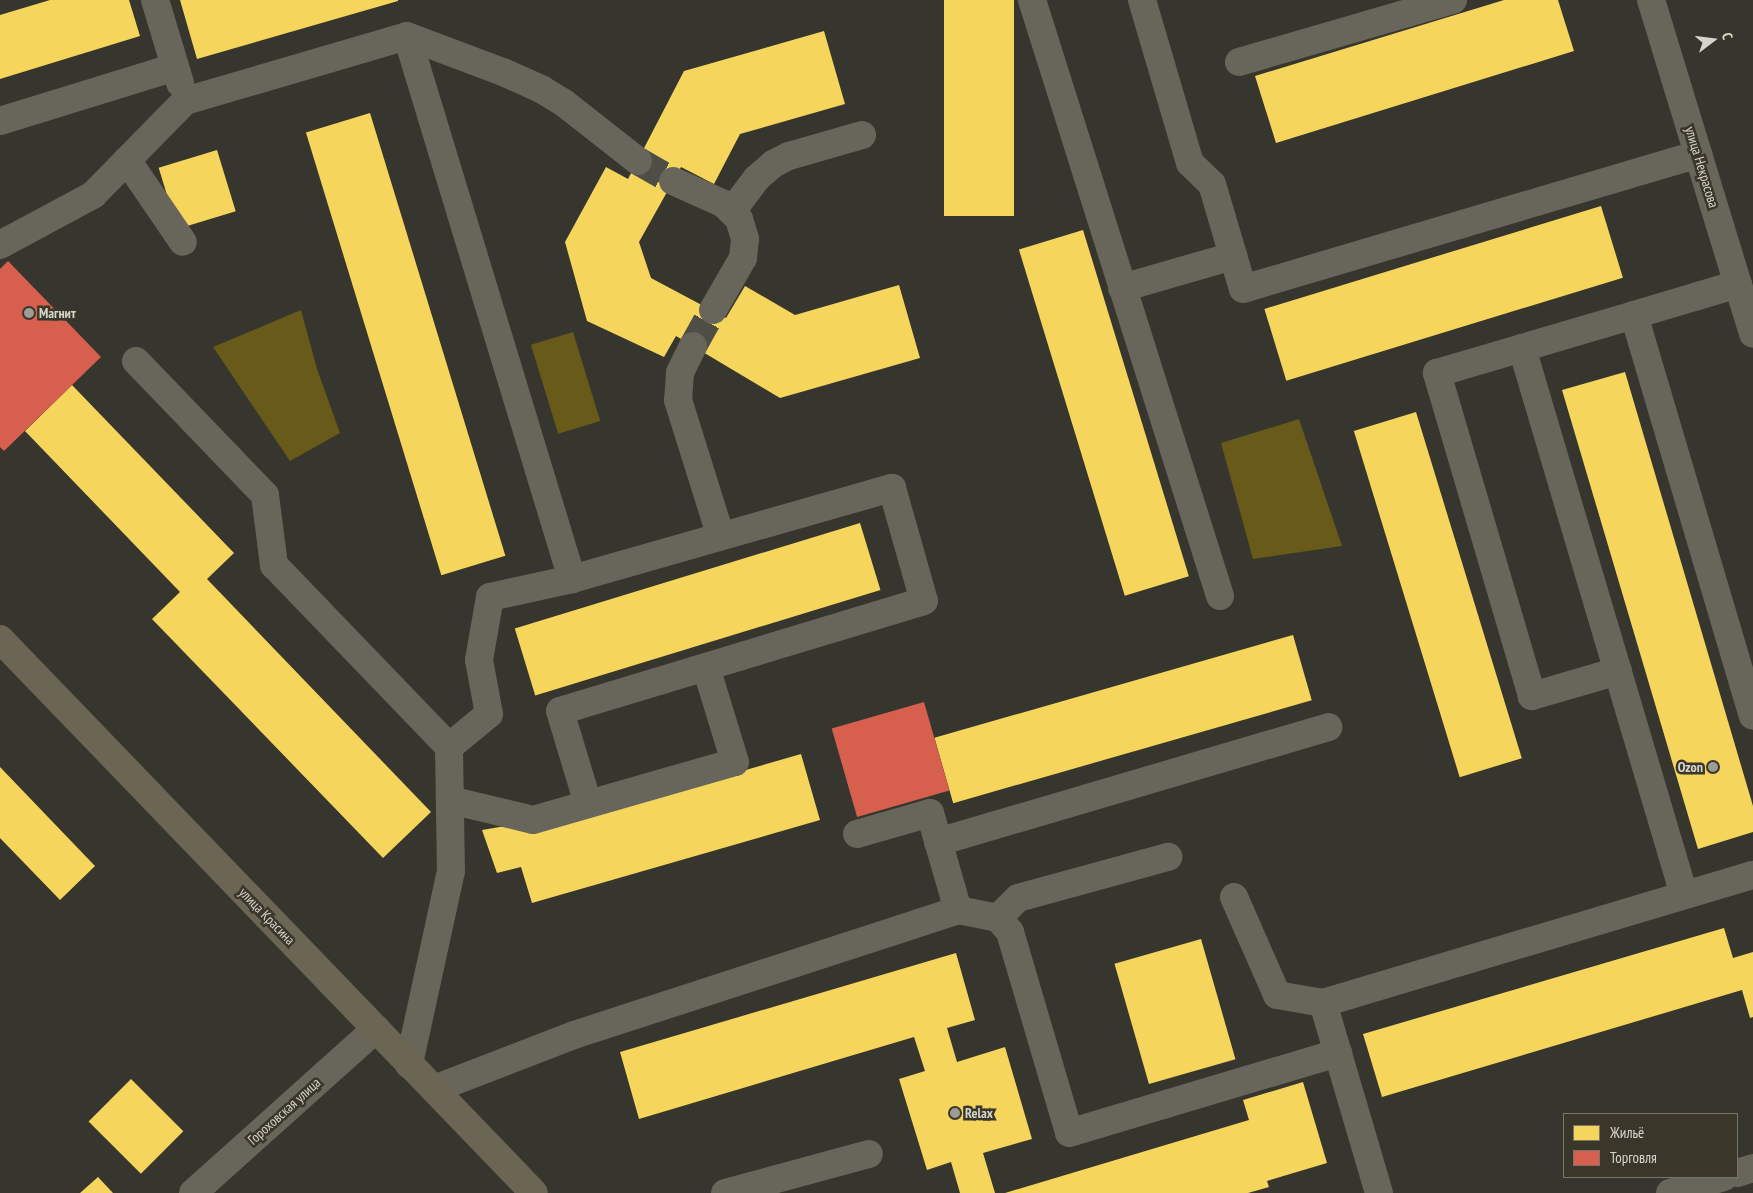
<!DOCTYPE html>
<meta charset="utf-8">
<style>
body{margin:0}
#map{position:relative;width:1753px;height:1193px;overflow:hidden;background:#36352e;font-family:"PT Sans Narrow",sans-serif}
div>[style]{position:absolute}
.green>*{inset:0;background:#685a18;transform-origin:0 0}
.homes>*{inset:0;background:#f6d55c;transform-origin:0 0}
.shops>*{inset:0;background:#d6604d;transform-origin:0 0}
.minor-tunnel>*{height:28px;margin-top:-14px;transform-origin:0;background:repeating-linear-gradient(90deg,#4e4d46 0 28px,transparent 0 42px)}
.minor>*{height:28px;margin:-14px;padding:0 14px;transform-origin:14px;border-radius:14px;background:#68665a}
.major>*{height:28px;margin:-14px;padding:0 14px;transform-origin:14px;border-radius:14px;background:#6b6654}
.dots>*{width:14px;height:14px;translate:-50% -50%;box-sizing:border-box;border:2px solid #3a372a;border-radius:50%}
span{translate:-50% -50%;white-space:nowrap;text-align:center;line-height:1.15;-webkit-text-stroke:5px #3a372a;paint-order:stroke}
.street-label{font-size:14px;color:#d6d5cd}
.poi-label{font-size:14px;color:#d6d5cd;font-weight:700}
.left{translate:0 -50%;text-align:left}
.right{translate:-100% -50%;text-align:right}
.legend{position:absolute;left:1563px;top:1113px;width:175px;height:65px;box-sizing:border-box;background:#3a372a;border:1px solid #78766b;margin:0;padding:6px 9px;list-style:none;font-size:15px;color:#d6d5cd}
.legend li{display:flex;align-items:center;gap:10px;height:25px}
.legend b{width:25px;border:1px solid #78766b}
.north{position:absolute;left:1688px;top:15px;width:50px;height:50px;-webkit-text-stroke:4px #3a372a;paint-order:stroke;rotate:75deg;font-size:14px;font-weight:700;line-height:20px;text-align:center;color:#d6d5cd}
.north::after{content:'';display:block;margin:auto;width:18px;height:22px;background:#d6d5cd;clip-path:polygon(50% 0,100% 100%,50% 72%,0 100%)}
</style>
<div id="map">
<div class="green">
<div style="clip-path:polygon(301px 310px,317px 369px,340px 433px,290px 461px,213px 347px)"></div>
<div style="left:573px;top:332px;width:93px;height:44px;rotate:73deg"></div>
<div style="clip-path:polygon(1299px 419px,1342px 546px,1253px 559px,1221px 443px)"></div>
</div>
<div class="homes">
<div style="clip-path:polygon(50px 0,129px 0,140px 36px,0 79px,0 15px)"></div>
<div style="clip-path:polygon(180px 0,398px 0,398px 1px,197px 59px)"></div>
<div style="left:944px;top:0;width:70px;height:216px"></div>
<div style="clip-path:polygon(1504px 0,1558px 0,1574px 51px,1276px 143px,1255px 76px)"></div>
<div style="clip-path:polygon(824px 31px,845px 104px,740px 134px,714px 184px,681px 167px,639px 242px,651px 278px,726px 318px,745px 286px,795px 315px,899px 285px,920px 358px,780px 398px,676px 336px,664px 357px,587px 321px,565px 242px,606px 167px,628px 179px,684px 71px)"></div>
<div style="left:370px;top:113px;width:463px;height:67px;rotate:73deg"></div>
<div style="left:217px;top:150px;width:64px;height:61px;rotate:73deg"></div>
<div style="left:1601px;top:206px;width:75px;height:352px;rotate:73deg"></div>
<div style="left:1083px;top:230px;width:362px;height:67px;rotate:73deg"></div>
<div style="clip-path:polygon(1625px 372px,1753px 806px,1753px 832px,1698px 849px,1562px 390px)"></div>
<div style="clip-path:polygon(72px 385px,234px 553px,207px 579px,431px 812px,383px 858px,152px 619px,180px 592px,25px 431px)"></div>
<div style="left:1416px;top:412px;width:362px;height:65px;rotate:73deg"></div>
<div style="left:860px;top:523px;width:70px;height:361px;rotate:73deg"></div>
<div style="left:1293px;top:635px;width:68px;height:373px;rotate:74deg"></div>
<div style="clip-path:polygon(801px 754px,820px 820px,532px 903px,521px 867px,497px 873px,482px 830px,511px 825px,530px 832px)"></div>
<div style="clip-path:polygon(0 767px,95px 866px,60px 900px,0 838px)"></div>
<div style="clip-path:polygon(1724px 928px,1733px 958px,1753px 952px,1753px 1017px,1750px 1018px,1742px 990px,1382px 1097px,1363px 1034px)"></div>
<div style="left:1201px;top:939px;width:125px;height:90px;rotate:74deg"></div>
<div style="clip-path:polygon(956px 953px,975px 1020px,947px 1028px,957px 1062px,1005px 1047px,1032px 1139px,983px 1153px,995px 1193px,960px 1193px,951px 1162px,927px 1170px,899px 1079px,925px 1071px,914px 1037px,639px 1119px,620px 1052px)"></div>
<div style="left:131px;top:1079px;width:74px;height:60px;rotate:45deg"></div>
<div style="clip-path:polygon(1303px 1082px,1327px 1163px,1267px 1181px,1269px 1187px,1248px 1193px,1005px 1193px,1249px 1120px,1243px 1100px)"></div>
<div style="clip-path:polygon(98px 1177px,113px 1193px,80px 1193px)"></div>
</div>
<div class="shops">
<div style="clip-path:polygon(8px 261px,101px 357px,4px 451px,0 447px,0 269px)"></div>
<div style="left:924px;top:702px;width:92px;height:96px;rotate:74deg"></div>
</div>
<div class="minor-tunnel">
<div style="left:638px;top:161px;width:40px;rotate:29.7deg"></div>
<div style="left:693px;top:346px;width:41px;rotate:-60.9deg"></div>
</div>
<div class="minor">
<div style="left:155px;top:0;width:87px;rotate:73.2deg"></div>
<div style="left:1032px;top:0;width:625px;rotate:72.49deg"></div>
<div style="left:1142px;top:0;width:170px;rotate:73.6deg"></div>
<div style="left:1190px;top:163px;width:30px;rotate:44deg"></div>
<div style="left:1212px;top:184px;width:109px;rotate:73.6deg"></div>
<div style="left:1243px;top:289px;width:475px;rotate:-16.5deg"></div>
<div style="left:1651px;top:0;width:349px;rotate:73deg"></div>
<div style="left:407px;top:36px;width:568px;rotate:73.1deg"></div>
<div style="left:1239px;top:62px;width:223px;rotate:-16.2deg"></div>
<div style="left:0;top:121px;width:183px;rotate:-17.1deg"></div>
<div style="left:127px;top:160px;width:99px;rotate:55.7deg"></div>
<div style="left:673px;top:181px;width:56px;rotate:24.3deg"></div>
<div style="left:724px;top:204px;width:21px;rotate:45deg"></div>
<div style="left:739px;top:219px;width:21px;rotate:73deg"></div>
<div style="left:745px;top:239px;width:19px;rotate:96deg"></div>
<div style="left:743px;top:258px;width:60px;rotate:120deg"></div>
<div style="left:732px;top:211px;width:41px;rotate:-52.9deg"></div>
<div style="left:757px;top:178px;width:21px;rotate:-41deg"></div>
<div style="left:773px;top:164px;width:18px;rotate:-27deg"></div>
<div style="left:789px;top:156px;width:76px;rotate:-16deg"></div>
<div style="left:0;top:245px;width:106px;rotate:-28.3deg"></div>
<div style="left:93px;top:195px;width:132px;rotate:-45.6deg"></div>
<div style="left:185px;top:101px;width:231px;rotate:-16.3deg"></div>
<div style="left:407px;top:36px;width:103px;rotate:20.6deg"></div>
<div style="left:503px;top:72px;width:42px;rotate:24.1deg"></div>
<div style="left:541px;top:89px;width:27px;rotate:31deg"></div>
<div style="left:564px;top:103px;width:94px;rotate:38.1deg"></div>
<div style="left:1738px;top:284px;width:109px;rotate:163.4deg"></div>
<div style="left:1634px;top:315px;width:418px;rotate:73.5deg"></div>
<div style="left:1122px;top:288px;width:116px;rotate:-16.1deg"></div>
<div style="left:693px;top:346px;width:30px;rotate:116deg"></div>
<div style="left:680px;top:373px;width:27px;rotate:94deg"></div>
<div style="left:678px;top:400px;width:140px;rotate:72.6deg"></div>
<div style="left:1522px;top:348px;width:570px;rotate:73.5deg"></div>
<div style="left:136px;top:361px;width:186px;rotate:46.1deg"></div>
<div style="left:265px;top:495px;width:71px;rotate:82.7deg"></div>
<div style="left:274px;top:565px;width:252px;rotate:46.1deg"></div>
<div style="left:449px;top:747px;width:124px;rotate:89.1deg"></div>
<div style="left:451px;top:871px;width:198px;rotate:102.3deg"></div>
<div style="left:1618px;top:671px;width:90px;rotate:163.8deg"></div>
<div style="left:1532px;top:696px;width:337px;rotate:-106.4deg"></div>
<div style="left:1437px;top:373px;width:205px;rotate:-16.4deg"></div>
<div style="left:449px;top:747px;width:52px;rotate:-39.5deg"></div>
<div style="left:489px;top:714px;width:55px;rotate:-100.5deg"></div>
<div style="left:479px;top:660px;width:64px;rotate:-80.1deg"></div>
<div style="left:490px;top:597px;width:84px;rotate:-12.4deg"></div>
<div style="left:572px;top:579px;width:333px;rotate:-15.9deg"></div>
<div style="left:892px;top:488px;width:117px;rotate:74.2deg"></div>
<div style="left:924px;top:601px;width:380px;rotate:163.2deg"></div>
<div style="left:560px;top:711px;width:97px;rotate:73.2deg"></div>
<div style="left:450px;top:800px;width:85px;rotate:13.5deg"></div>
<div style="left:533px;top:820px;width:210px;rotate:-16deg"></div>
<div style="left:735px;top:762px;width:99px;rotate:-107deg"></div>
<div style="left:857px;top:834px;width:76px;rotate:-16deg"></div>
<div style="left:930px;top:813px;width:101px;rotate:73.9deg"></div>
<div style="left:938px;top:842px;width:407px;rotate:-16.4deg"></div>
<div style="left:1234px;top:897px;width:107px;rotate:66.3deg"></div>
<div style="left:1277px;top:995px;width:47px;rotate:9.9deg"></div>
<div style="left:998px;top:918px;width:28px;rotate:-45deg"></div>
<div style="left:1018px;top:898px;width:156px;rotate:-15.3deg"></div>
<div style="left:434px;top:1089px;width:150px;rotate:-21.1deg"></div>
<div style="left:574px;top:1035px;width:404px;rotate:-18deg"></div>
<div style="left:958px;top:910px;width:41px;rotate:11.3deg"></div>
<div style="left:998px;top:918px;width:18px;rotate:49deg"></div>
<div style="left:1010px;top:932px;width:209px;rotate:73.6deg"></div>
<div style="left:1069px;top:1133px;width:281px;rotate:-16.6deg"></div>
<div style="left:1737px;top:1173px;width:17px;rotate:-17deg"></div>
<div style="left:193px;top:1193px;width:246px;rotate:-41.9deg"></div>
<div style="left:725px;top:1193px;width:149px;rotate:-15.2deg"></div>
<div style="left:1379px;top:1193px;width:198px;rotate:-106.4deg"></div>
<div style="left:1323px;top:1003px;width:449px;rotate:-16.6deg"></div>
<div style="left:1670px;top:1193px;width:56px;rotate:-16.5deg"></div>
</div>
<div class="major">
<div style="left:0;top:639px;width:769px;rotate:46.05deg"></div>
</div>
<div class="dots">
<div style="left:29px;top:313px;background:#9e9d95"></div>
<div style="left:1713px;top:767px;background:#9e9d95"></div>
<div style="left:955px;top:1113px;background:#9e9d95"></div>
</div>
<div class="street-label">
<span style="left:1702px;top:167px;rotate:73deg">улица Некрасова</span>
<span style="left:267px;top:916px;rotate:46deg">улица Красина</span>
<span style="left:284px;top:1111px;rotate:-42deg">Гороховская улица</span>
</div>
<div class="poi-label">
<span class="left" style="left:39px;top:313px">Магнит</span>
<span class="right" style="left:1703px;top:767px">Ozon</span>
<span class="left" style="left:965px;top:1113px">Relax</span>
</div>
<ul class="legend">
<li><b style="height:14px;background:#f6d55c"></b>Жильё</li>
<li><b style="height:14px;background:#d6604d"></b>Торговля</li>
</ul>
<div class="north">С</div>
</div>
